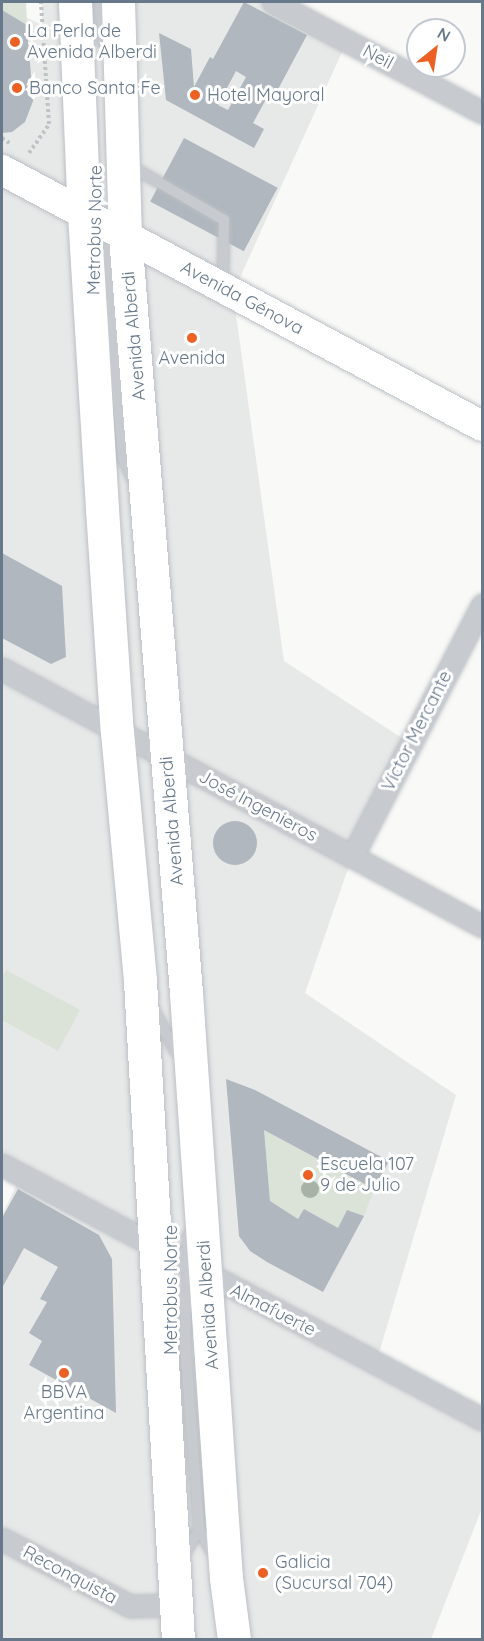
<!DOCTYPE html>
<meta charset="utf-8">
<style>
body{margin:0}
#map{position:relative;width:484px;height:1641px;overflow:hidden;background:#f9f9f7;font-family:Quicksand,sans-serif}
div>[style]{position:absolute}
.built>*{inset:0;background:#e7e8e8}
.green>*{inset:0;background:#dbe2d8}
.building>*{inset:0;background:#b0b7be;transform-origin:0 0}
.round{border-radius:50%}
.path>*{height:4px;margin-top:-2px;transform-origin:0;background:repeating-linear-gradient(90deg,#c0c3c5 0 3px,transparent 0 6px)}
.roads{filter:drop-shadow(0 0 2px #bbc0c5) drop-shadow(0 0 2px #bbc0c5)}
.lane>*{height:10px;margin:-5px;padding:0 5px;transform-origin:5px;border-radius:5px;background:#c7cbcf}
.street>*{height:21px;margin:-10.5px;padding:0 10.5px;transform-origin:10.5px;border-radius:10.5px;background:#c7cbcf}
.secondary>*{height:30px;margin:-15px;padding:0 15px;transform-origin:15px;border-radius:15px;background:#fff}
.primary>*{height:33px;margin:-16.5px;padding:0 16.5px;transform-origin:16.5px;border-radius:16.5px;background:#fff}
.trees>*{width:18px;height:18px;margin:-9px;border-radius:50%;background:#a8b3a5}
.dots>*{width:16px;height:16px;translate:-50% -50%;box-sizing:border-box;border:3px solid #fff;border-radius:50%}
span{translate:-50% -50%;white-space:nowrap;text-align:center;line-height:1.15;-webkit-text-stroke:6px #fff;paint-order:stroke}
.poi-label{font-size:18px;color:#67788a}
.left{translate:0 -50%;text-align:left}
.street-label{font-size:18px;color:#67788a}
.frame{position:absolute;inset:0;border:3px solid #67788a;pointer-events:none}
.north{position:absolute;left:406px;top:18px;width:60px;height:60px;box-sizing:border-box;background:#fff;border:2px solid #c2c9d0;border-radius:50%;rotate:30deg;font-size:16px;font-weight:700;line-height:24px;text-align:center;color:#67788a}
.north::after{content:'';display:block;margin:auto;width:21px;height:27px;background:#ec6024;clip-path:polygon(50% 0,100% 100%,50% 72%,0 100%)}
</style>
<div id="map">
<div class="built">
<div style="clip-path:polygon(42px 2px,273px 2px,347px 41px,233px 293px,284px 661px,411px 744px,352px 857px,305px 993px,456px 1095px,376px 1363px,482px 1419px,482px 1508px,431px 1639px,2px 1639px,2px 1215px,21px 1176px,2px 1165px,2px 6px,42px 25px)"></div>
</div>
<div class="green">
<div style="clip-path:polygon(2px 2px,26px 2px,27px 25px,2px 10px)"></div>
<div style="clip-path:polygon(6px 970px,80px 1010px,58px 1051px,2px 1020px,2px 978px)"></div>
<div style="clip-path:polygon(264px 1130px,374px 1189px,364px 1216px,347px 1210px,338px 1228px,304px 1209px,298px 1219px,270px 1201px)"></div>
</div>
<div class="building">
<div style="clip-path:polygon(evenodd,244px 2px,307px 35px,276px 93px,271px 90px,253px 123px,264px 129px,254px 148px,166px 100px,159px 33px,191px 49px,194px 87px,210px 57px,213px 59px,244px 2px,236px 71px,246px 77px,228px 110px,218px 105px,236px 71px)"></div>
<div style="clip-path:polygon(2px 10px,27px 25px,33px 101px,25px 122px,12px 132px,2px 133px)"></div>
<div style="left:184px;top:138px;width:106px;height:72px;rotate:28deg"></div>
<div style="clip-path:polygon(2px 553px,62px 586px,66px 657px,51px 664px,2px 638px)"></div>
<div class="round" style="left:213px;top:821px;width:44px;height:44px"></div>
<div style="clip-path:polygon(226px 1079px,255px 1090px,389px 1161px,374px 1189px,264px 1130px,270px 1201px,298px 1219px,304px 1209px,338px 1228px,347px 1210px,364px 1216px,323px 1292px,267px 1262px,250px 1251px,239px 1236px)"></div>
<div style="clip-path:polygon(18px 1189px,99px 1235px,112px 1259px,116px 1413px,29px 1365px,42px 1341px,29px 1333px,47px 1302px,40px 1299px,58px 1267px,24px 1248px,2px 1288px,2px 1218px)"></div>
</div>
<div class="path">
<div style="left:2px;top:138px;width:11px;rotate:34deg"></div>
<div style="left:29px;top:153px;width:35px;rotate:-55deg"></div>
<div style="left:49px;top:124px;width:122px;rotate:-93.8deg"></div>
</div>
<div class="roads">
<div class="lane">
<div style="left:100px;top:2px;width:41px;rotate:85.8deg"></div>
<div style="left:127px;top:164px;width:112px;rotate:30deg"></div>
<div style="left:224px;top:220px;width:65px;rotate:90.9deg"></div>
<div style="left:110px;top:232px;width:43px;rotate:94deg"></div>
<div style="left:107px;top:275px;width:184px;rotate:85deg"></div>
<div style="left:123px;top:458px;width:24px;rotate:66deg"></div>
<div style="left:152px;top:1006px;width:51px;rotate:62.9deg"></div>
<div style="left:188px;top:1235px;width:108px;rotate:91.6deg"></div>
<div style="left:185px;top:1343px;width:187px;rotate:85.7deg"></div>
<div style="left:199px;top:1529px;width:29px;rotate:61deg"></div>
<div style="left:183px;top:1557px;width:32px;rotate:-60deg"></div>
</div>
<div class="street">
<div style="left:273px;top:2px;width:236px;rotate:27.8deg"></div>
<div style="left:2px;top:669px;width:544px;rotate:28.17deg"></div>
<div style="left:352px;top:857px;width:284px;rotate:-62.7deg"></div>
<div style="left:2px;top:1165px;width:543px;rotate:27.89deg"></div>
<div style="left:2px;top:1539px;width:144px;rotate:27.6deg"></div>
<div style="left:130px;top:1606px;width:45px;rotate:-1.3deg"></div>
</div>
<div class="secondary">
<div style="left:2px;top:170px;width:544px;rotate:28.07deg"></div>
</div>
<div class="primary">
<div style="left:75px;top:2px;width:212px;rotate:87.6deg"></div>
<div style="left:84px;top:214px;width:296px;rotate:86.5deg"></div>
<div style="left:102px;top:509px;width:224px;rotate:86.2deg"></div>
<div style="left:117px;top:732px;width:250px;rotate:84.7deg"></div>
<div style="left:140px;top:981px;width:660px;rotate:86.7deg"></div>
<div style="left:118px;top:2px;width:234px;rotate:88.3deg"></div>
<div style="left:125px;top:236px;width:759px;rotate:85.39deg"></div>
<div style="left:186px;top:993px;width:586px;rotate:86.09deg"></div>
<div style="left:226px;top:1578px;width:63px;rotate:82.6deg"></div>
</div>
</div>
<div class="trees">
<div style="left:310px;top:1189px"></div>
</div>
<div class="dots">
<div style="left:15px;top:42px;background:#ec6024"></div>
<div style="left:17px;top:88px;background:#ec6024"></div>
<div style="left:195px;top:95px;background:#ec6024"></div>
<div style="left:192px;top:338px;background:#ec6024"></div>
<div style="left:308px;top:1175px;background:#ec6024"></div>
<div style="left:64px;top:1373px;background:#ec6024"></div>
<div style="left:263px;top:1573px;background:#ec6024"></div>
</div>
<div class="poi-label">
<span class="left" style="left:27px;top:42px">La Perla de<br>Avenida Alberdi</span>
<span class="left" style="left:29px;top:88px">Banco Santa Fe</span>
<span class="left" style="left:207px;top:95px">Hotel Mayoral</span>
<span style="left:192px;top:358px">Avenida</span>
<span class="left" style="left:320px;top:1175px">Escuela 107<br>9 de Julio</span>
<span style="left:64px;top:1403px">BBVA<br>Argentina</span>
<span class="left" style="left:275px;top:1573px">Galicia<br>(Sucursal 704)</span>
</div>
<div class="street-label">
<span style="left:378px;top:57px;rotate:28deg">Neil</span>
<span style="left:95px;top:230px;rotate:-89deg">Metrobus Norte</span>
<span style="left:242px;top:298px;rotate:28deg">Avenida Génova</span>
<span style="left:134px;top:336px;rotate:-95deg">Avenida Alberdi</span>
<span style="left:417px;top:731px;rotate:-63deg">Víctor Mercante</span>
<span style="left:258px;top:806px;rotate:28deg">José Ingenieros</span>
<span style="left:172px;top:821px;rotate:-95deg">Avenida Alberdi</span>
<span style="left:171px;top:1290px;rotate:-90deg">Metrobus Norte</span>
<span style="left:208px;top:1305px;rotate:-94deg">Avenida Alberdi</span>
<span style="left:273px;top:1310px;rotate:27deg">Almafuerte</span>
<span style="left:70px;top:1575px;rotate:28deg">Reconquista</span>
</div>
<div class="frame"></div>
<div class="north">N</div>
</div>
